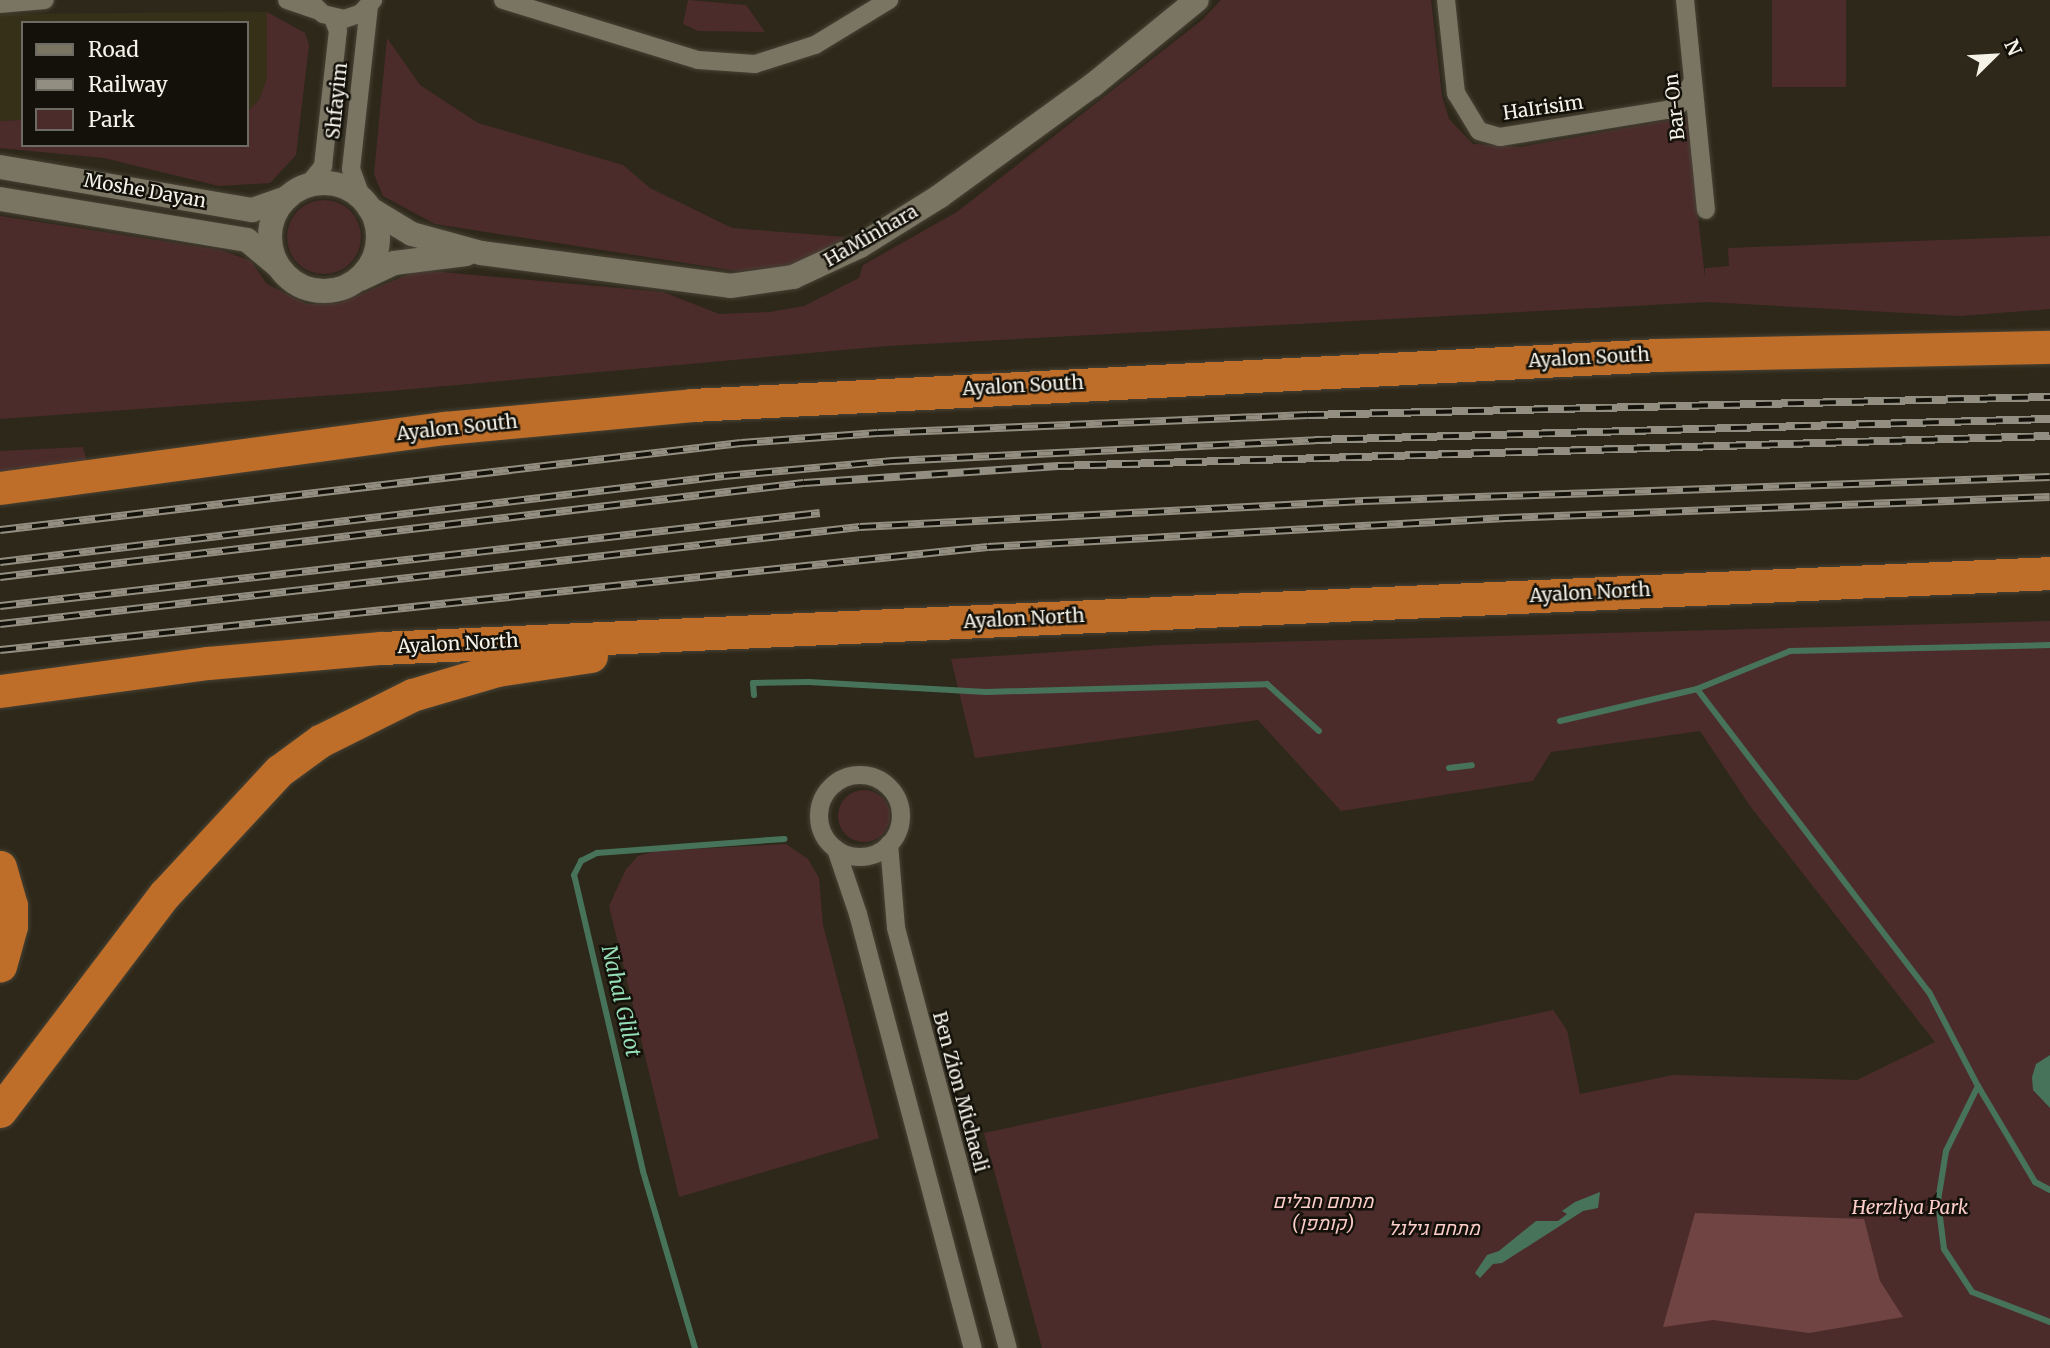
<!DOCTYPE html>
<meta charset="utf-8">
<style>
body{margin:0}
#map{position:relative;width:2050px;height:1348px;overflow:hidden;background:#2d2819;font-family:Merriweather,Heebo,serif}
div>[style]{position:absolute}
.built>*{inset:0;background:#373019}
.green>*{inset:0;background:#4c2c2b;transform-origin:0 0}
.round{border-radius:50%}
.forest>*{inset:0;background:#704442}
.water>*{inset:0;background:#47735b}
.stream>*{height:6px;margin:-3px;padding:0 3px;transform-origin:3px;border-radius:3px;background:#47735b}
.roads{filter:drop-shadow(0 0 2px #474236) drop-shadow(0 0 2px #474236)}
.street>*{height:18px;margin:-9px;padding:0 9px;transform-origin:9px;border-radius:9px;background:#7a7462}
.street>.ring{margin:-9px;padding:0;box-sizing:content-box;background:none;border:18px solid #7a7462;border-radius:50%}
.secondary>*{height:24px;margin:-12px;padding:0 12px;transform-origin:12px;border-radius:12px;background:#7a7462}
.secondary>.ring{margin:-12px;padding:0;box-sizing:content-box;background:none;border:24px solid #7a7462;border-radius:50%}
.highway>*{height:33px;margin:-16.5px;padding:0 16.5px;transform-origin:16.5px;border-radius:16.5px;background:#be6e28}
.rail>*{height:8px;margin-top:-4px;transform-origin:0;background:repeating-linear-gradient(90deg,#13110a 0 16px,#928e81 0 32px);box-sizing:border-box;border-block:2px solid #928e81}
span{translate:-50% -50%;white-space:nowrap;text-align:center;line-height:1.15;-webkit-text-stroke:5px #13110a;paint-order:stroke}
.street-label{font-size:19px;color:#f5f2e8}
.park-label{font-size:19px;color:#fdcdc9;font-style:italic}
.water-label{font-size:21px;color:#94ddb5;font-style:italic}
.legend{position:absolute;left:21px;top:21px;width:228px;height:126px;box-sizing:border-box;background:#13110a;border:2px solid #6d6b63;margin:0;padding:9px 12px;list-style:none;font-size:21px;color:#f5f2e8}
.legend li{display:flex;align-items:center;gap:14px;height:35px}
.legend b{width:35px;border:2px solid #6d6b63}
.north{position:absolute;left:1959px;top:21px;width:70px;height:70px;-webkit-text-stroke:5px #13110a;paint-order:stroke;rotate:66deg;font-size:19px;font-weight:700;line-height:28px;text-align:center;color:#f5f2e8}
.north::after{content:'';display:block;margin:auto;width:24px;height:32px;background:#f5f2e8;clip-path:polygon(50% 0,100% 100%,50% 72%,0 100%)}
</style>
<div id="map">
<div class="built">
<div style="clip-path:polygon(267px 12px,267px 78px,259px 100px,247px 112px,247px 23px,23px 23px,23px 120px,0 121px,0 14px)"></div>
</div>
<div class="green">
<div style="clip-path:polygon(688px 0,746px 5px,765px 32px,698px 31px,683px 24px)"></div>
<div style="clip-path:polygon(1221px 0,1431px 0,1442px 96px,1449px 119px,1473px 144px,1520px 147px,1687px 117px,1705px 278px,1705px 268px,1729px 266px,1728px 248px,2050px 236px,2050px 309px,1960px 316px,1707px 302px,887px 346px,390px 391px,0 419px,0 216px,221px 250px,251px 261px,267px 284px,307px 304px,339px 303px,419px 270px,663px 292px,719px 314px,770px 312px,804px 306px,859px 278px,863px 265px,957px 212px,1202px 20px)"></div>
<div style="left:1772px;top:0;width:74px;height:87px"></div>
<div style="clip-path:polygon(267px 12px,305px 33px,309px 45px,296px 155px,270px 183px,219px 186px,104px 158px,0 148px,0 121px,23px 120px,23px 145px,247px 145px,247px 112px,259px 100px,267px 78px)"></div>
<div style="clip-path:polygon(387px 38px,420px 85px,478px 123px,623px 165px,650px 188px,732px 228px,845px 237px,827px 250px,791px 265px,737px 271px,435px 224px,383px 196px,374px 174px)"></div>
<div class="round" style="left:287px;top:200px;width:74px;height:74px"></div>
<div style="clip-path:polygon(83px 447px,88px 465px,0 476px,0 451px)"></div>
<div style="clip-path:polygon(2050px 621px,2050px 1348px,1042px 1348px,984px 1133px,1553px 1010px,1567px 1030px,1580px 1094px,1673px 1075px,1857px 1080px,1935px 1042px,1750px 806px,1700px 731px,1551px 752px,1533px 781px,1341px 811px,1258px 720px,975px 758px,951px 659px,1160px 645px)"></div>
<div class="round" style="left:838px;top:790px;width:52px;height:52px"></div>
<div style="clip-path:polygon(786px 844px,808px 859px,819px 878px,823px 925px,879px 1138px,679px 1197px,609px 906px,626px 869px,638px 856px,656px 851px)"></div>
</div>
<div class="forest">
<div style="clip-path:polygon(1695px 1213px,1864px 1219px,1880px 1281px,1903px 1317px,1809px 1333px,1713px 1320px,1663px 1327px)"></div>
</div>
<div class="water">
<div style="clip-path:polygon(2050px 1055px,2050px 1108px,2033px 1090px,2032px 1077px,2036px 1064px)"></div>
<div style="clip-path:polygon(1600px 1192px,1598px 1208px,1583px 1211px,1502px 1263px,1493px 1264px,1480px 1278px,1475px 1273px,1487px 1255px,1499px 1251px,1536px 1221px,1558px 1221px,1567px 1214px,1562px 1211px,1575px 1202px)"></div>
</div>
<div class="stream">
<div style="left:1697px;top:689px;width:382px;rotate:52.6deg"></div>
<div style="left:1929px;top:992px;width:106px;rotate:62.5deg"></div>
<div style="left:1978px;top:1086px;width:112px;rotate:59.3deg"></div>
<div style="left:2035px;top:1182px;width:17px;rotate:28deg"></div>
<div style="left:754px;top:695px;width:12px;rotate:-95deg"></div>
<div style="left:753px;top:683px;width:56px;rotate:-1deg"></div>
<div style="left:809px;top:682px;width:177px;rotate:3.2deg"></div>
<div style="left:986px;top:692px;width:281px;rotate:-1.6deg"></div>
<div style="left:1267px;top:684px;width:70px;rotate:42.1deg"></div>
<div style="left:1560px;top:721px;width:141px;rotate:-13.1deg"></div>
<div style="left:1697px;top:689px;width:100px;rotate:-22.2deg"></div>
<div style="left:1790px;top:651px;width:260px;rotate:-1.3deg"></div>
<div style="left:1449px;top:768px;width:23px;rotate:-7deg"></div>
<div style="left:1978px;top:1086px;width:72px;rotate:116.2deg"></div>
<div style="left:1946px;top:1151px;width:51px;rotate:99.1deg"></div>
<div style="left:1938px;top:1201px;width:48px;rotate:82.9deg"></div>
<div style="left:1944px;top:1249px;width:51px;rotate:56.9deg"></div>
<div style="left:1972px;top:1292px;width:84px;rotate:21deg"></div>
<div style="left:695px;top:1348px;width:184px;rotate:-106.4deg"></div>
<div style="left:643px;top:1171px;width:304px;rotate:-103.1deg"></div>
<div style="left:574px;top:875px;width:16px;rotate:-63deg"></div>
<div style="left:581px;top:861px;width:18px;rotate:-27deg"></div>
<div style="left:597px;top:853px;width:188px;rotate:-4.3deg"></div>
</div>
<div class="roads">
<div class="street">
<div style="left:287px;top:0;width:34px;rotate:19deg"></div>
<div style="left:309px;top:0;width:20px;rotate:45deg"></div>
<div style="left:323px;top:14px;width:22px;rotate:13deg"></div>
<div style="left:344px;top:19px;width:18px;rotate:-19deg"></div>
<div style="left:361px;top:13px;width:18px;rotate:-47deg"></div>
<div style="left:503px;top:0;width:204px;rotate:17.1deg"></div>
<div style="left:698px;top:60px;width:57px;rotate:4deg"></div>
<div style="left:755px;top:64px;width:63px;rotate:-17.6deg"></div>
<div style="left:815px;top:45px;width:87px;rotate:-31.3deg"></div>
<div style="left:1446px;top:0;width:94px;rotate:83.9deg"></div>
<div style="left:1456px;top:93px;width:44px;rotate:58.8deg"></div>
<div style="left:1479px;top:131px;width:22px;rotate:16deg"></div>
<div style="left:1500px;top:137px;width:169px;rotate:-9.2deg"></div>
<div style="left:1667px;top:110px;width:14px;rotate:-25deg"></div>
<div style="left:1680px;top:104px;width:26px;rotate:-61deg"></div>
<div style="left:1685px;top:0;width:211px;rotate:84.3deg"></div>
<div style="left:0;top:4px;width:45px;rotate:-5.1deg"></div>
<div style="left:307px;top:186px;width:26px;rotate:-51deg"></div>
<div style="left:323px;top:166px;width:136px;rotate:-83.7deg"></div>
<div style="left:338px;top:31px;width:14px;rotate:-111deg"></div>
<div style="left:362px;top:199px;width:32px;rotate:-110deg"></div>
<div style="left:351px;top:169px;width:165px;rotate:-83.7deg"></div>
<div class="ring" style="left:819px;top:775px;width:64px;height:64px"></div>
<div style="left:889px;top:844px;width:84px;rotate:85.2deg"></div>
<div style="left:896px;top:928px;width:435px;rotate:75.1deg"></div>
<div style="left:836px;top:849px;width:69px;rotate:71.3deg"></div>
<div style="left:858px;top:914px;width:449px;rotate:75.2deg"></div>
</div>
<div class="secondary">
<div style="left:0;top:167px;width:256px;rotate:9.7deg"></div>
<div style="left:252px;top:210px;width:37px;rotate:-19deg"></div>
<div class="ring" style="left:270px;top:183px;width:84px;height:84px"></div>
<div style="left:0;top:199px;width:250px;rotate:9.4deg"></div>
<div style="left:247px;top:240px;width:39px;rotate:40deg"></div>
<div style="left:369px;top:208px;width:50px;rotate:31.2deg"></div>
<div style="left:412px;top:234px;width:72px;rotate:15.4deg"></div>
<div style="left:481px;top:253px;width:251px;rotate:7.5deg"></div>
<div style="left:730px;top:286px;width:64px;rotate:-8.1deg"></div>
<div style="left:793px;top:277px;width:74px;rotate:-24.8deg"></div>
<div style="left:860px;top:246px;width:94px;rotate:-32deg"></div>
<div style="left:940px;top:196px;width:189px;rotate:-36deg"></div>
<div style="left:1093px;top:85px;width:134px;rotate:-39.3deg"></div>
<div style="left:360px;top:279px;width:38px;rotate:-25deg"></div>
<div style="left:394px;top:263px;width:73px;rotate:-7.1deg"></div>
</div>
<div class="highway">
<div style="left:0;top:488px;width:449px;rotate:-7.7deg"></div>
<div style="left:445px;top:428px;width:248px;rotate:-5.3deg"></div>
<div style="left:692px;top:405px;width:969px;rotate:-2.96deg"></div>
<div style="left:1660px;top:355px;width:390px;rotate:-1.2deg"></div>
<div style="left:0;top:691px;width:210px;rotate:-7.7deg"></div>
<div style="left:208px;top:663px;width:174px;rotate:-5deg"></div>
<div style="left:381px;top:648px;width:1671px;rotate:-2.57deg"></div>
<div style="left:0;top:867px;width:40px;rotate:74deg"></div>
<div style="left:11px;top:905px;width:21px;rotate:90deg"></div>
<div style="left:11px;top:926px;width:41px;rotate:105.4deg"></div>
<div style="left:0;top:1111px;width:273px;rotate:-52.8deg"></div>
<div style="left:165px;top:894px;width:168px;rotate:-47.2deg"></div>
<div style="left:279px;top:771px;width:51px;rotate:-36.2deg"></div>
<div style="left:320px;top:741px;width:103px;rotate:-26.6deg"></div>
<div style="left:412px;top:695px;width:89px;rotate:-16.4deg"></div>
<div style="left:497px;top:670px;width:95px;rotate:-8.5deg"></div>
</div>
</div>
<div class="rail">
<div style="left:0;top:530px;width:746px;rotate:-6.7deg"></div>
<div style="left:741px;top:443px;width:137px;rotate:-4.2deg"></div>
<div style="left:878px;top:433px;width:430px;rotate:-2.4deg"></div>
<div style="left:1308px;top:415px;width:742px;rotate:-1.39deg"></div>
<div style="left:0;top:562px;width:729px;rotate:-6.77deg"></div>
<div style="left:724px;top:476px;width:170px;rotate:-5.1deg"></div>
<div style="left:893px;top:461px;width:423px;rotate:-2.8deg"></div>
<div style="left:1315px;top:440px;width:735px;rotate:-1.64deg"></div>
<div style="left:0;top:577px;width:809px;rotate:-6.67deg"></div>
<div style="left:804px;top:483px;width:255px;rotate:-3.8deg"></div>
<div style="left:1058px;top:466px;width:992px;rotate:-1.73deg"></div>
<div style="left:0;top:606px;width:825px;rotate:-6.47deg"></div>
<div style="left:0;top:624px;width:865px;rotate:-6.44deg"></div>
<div style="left:860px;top:527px;width:504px;rotate:-2.96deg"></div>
<div style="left:1363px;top:501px;width:687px;rotate:-2deg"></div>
<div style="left:0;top:650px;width:993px;rotate:-5.95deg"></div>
<div style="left:988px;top:547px;width:519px;rotate:-3.2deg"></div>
<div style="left:1506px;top:518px;width:544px;rotate:-2.21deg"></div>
</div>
<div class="street-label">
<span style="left:337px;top:101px;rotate:-84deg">Shfayim</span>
<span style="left:1675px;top:107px;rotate:-96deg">Bar-On</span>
<span style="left:1543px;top:108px;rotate:-8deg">HaIrisim</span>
<span style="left:145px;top:191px;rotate:10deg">Moshe Dayan</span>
<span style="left:871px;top:236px;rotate:-30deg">HaMinhara</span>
<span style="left:1589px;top:358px;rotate:-3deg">Ayalon South</span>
<span style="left:1023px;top:386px;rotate:-3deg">Ayalon South</span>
<span style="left:457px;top:428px;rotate:-6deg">Ayalon South</span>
<span style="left:1590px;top:593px;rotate:-3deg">Ayalon North</span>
<span style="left:1024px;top:619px;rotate:-3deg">Ayalon North</span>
<span style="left:458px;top:644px;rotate:-3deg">Ayalon North</span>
<span style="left:960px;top:1092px;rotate:75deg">Ben Zion Michaeli</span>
</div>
<div class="park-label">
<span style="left:1323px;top:1213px">מתחם חבלים<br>(קומפן)</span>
<span style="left:1910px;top:1208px">Herzliya Park</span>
<span style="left:1434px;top:1229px">מתחם גילגל</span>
</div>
<div class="water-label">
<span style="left:621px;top:1001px;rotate:77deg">Nahal Glilot</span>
</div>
<ul class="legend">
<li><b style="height:9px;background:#7a7462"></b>Road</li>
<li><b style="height:9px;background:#928e81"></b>Railway</li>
<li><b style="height:19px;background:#4c2c2b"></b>Park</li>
</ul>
<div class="north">N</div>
</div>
